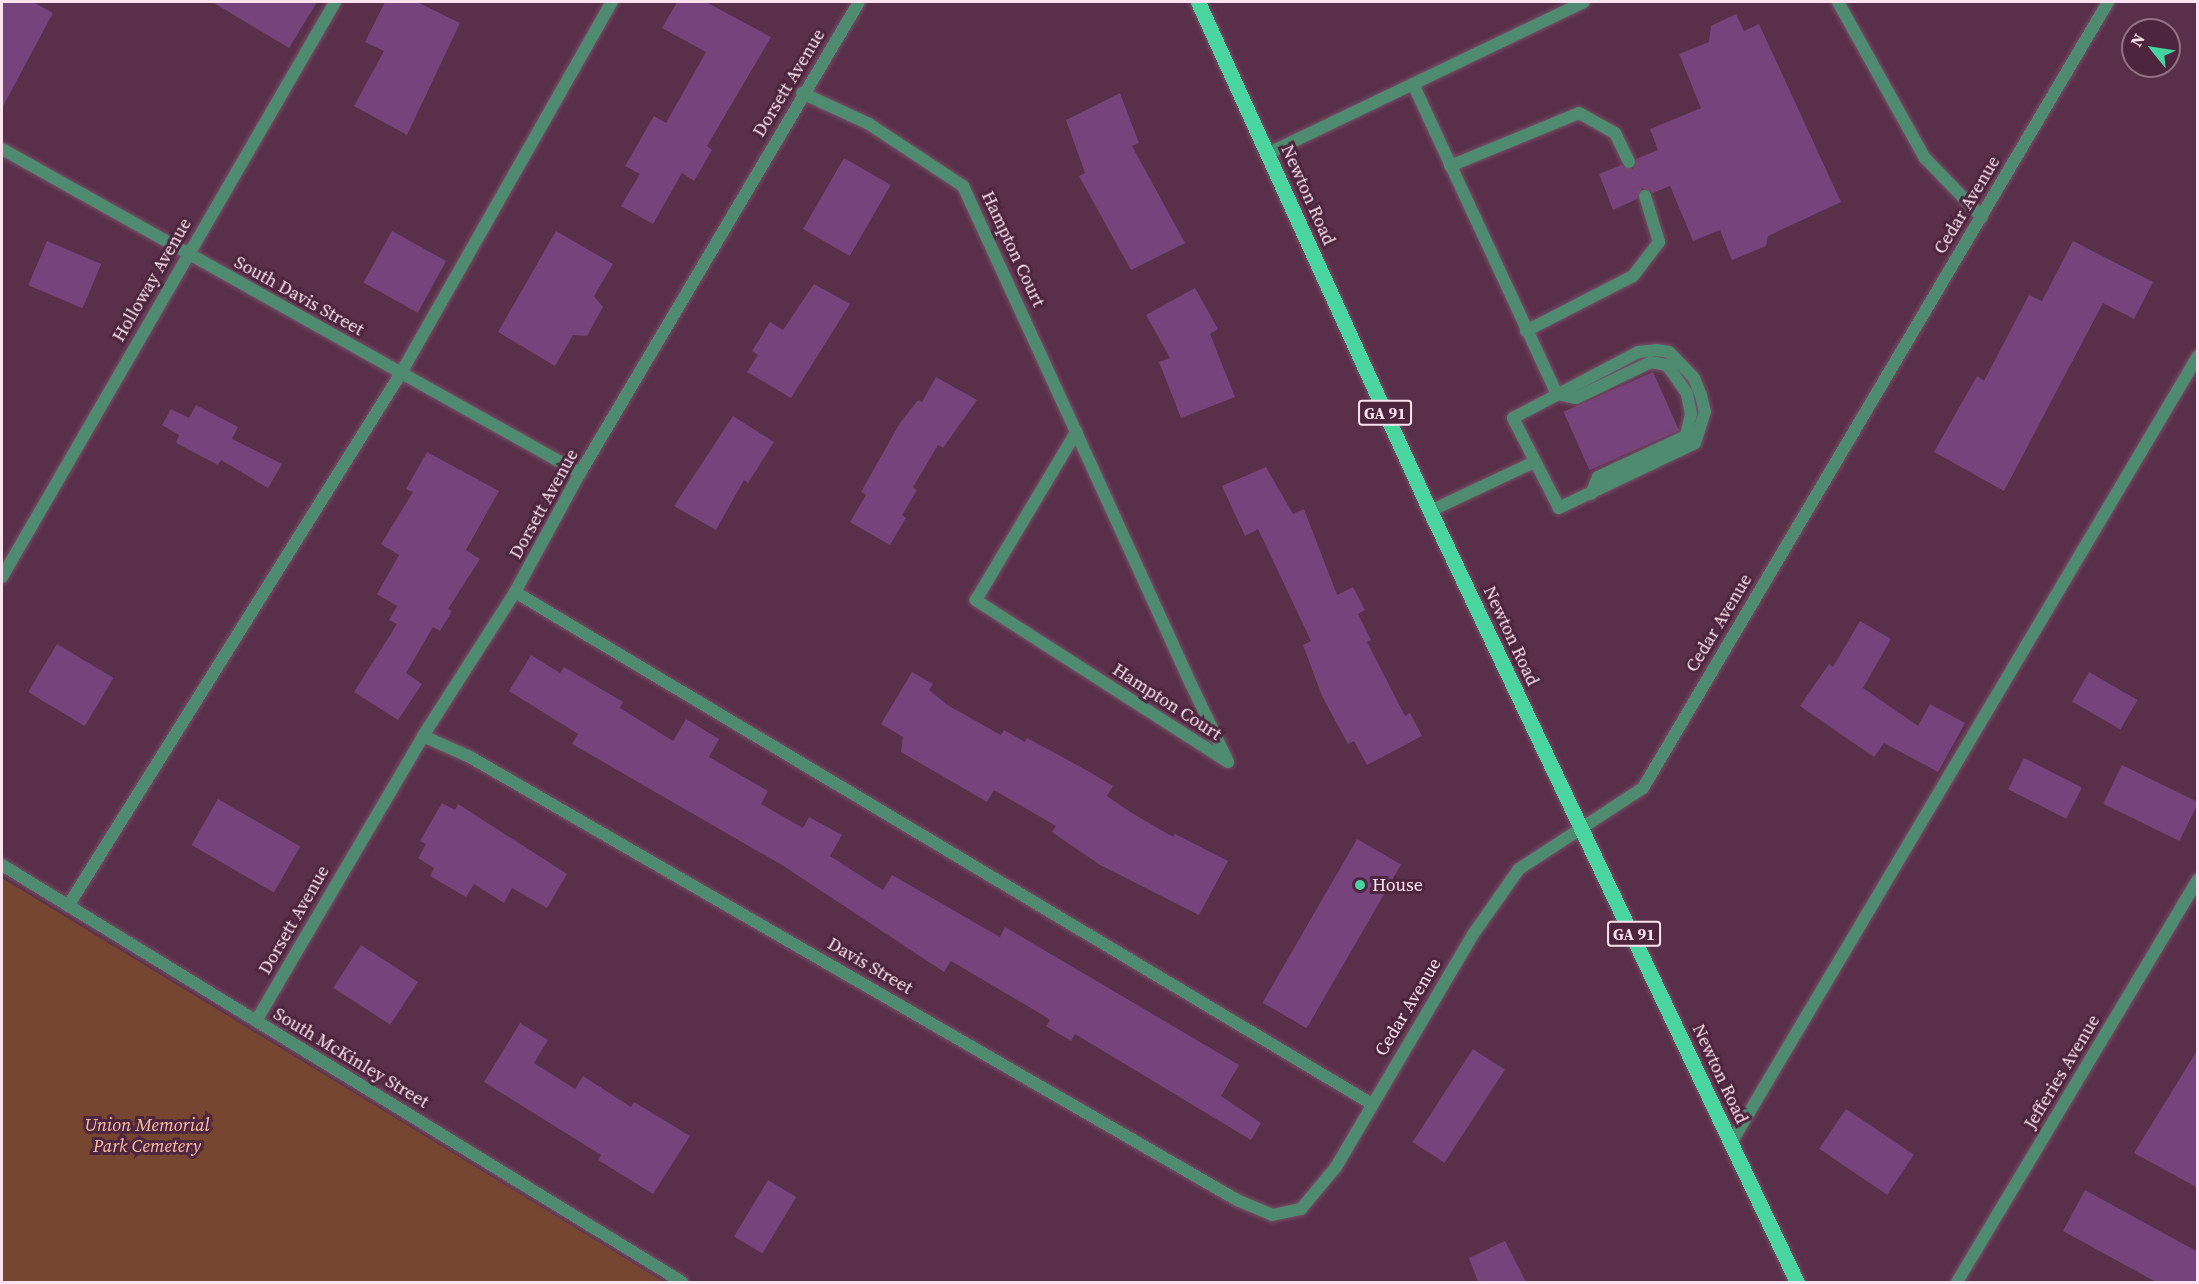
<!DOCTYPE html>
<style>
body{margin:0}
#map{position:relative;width:2199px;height:1284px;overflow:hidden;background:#592f49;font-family:"Source Serif 4",serif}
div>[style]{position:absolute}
.green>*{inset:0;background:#774630}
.building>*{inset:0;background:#77437c;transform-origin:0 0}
.roads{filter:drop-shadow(0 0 2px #774f67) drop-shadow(0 0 2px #774f67)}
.service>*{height:12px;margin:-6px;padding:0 6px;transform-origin:6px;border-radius:6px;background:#4f8b71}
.minor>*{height:12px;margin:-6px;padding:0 6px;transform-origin:6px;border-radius:6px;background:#4f8b71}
.tertiary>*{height:12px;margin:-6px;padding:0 6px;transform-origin:6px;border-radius:6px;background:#4f8b71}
.primary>*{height:15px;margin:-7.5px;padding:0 7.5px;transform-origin:7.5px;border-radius:7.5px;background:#49d4a0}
.dots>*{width:16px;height:16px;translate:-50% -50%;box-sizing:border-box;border:3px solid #4e253e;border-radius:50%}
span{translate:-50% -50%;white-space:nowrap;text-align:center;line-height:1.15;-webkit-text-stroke:6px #4e253e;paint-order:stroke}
.shield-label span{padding:2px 4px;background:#4e253e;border:2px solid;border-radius:4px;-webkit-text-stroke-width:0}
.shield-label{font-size:16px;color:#fde2f0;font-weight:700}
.street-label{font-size:18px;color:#fde2f0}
.poi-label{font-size:18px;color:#fde2f0}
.left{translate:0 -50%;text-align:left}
.park-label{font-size:18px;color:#febfa4;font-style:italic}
.frame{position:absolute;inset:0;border:3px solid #fde2f0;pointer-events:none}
.north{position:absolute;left:2121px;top:18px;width:60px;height:60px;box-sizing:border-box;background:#4e253e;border:2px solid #947185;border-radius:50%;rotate:300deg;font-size:16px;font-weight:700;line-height:24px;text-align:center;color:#fde2f0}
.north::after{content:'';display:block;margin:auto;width:21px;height:27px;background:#45d49f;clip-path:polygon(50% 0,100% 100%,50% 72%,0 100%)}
</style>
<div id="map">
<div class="green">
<div style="clip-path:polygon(2px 878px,664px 1282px,2px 1282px)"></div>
</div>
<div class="building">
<div style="clip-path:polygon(2px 2px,33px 2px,53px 13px,2px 108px)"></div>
<div style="clip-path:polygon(212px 2px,317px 2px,289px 48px)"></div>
<div style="clip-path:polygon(385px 2px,417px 2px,460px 23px,407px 135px,354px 106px,384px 51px,365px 42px)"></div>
<div style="clip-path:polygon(677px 2px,706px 2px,771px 37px,707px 146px,712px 150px,694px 181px,682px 173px,653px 224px,621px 206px,640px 174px,625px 166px,654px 116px,666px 123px,706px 52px,662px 28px)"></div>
<div style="clip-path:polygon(1736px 14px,1744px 31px,1759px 24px,1841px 202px,1768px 236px,1766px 246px,1732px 260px,1720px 230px,1693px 241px,1670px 186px,1653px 193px,1642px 188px,1637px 199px,1613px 210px,1599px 174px,1621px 165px,1633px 169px,1636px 159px,1658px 150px,1650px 129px,1701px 108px,1679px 54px,1709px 42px,1711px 26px)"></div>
<div style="clip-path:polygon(1120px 93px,1139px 143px,1132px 146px,1185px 243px,1131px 270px,1079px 176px,1085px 173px,1066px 120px)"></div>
<div style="left:844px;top:158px;width:54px;height:82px;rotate:30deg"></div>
<div style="left:392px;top:231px;width:62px;height:59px;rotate:29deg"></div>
<div style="clip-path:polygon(556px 231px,613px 264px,594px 296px,603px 307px,587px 336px,573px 335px,555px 366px,498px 332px)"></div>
<div style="left:47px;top:241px;width:59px;height:48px;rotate:23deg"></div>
<div style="clip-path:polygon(2073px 241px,2153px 282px,2134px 319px,2103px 303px,2004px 491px,1934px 452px,1977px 376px,1984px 381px,2029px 295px,2042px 301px)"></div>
<div style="clip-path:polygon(814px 284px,850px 304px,791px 398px,747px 372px,758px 355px,752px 351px,770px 322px,783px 330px)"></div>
<div style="clip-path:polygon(1195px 288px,1218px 329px,1210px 334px,1235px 397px,1181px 418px,1159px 362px,1170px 358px,1146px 315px)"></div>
<div style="left:1653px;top:372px;width:64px;height:98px;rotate:66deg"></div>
<div style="clip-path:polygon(936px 377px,977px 400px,943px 448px,938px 445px,913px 487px,917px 490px,902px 515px,906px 518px,890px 545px,850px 522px,866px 495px,861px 492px,900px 423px,918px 400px,922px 402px)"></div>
<div style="clip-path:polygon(196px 405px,238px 427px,232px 439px,282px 464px,268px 488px,221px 460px,218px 465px,176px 443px,179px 435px,162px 425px,171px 409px,189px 418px)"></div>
<div style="clip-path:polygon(733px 416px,774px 442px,748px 483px,744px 480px,716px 530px,674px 506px)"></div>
<div style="clip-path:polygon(427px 452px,499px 491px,466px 550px,480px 559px,448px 609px,452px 611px,440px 631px,433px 627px,406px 673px,422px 684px,398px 720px,354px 692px,397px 624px,389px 620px,397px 606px,377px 594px,399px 555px,381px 544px,413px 492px,406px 489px)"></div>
<div style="clip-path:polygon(1266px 467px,1293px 514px,1304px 509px,1337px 595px,1353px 587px,1365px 610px,1358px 614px,1371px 640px,1367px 642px,1405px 716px,1410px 713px,1422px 736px,1367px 765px,1354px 741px,1348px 744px,1322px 696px,1303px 645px,1311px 641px,1258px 529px,1245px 536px,1222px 486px)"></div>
<div style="clip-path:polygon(1860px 621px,1891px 639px,1863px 688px,1918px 726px,1930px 704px,1965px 723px,1938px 772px,1884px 743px,1874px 757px,1800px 706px,1829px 664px,1833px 667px)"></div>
<div style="left:57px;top:644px;width:66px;height:56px;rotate:31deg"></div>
<div style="clip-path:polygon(531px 655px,560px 673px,564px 667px,623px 702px,620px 708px,673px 741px,686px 719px,719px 739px,709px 757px,768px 791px,761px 804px,803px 828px,809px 817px,842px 835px,830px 856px,883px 890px,892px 875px,1000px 937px,1005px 927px,1239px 1065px,1221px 1096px,1261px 1123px,1251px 1140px,1075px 1034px,1071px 1041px,1046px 1026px,1050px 1020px,1041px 1014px,951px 961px,944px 972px,782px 865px,572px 744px,578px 734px,509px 691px)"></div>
<div style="clip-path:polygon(912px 672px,933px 684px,929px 690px,949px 706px,1001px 735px,1004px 730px,1025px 742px,1027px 738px,1088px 771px,1113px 786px,1107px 796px,1130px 812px,1173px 837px,1175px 834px,1228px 861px,1199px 915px,1100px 865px,1052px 832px,1056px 826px,994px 790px,987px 802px,901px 752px,903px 737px,881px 724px)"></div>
<div style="left:2089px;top:672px;width:56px;height:34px;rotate:30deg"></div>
<div style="left:2024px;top:758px;width:65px;height:35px;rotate:27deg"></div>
<div style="left:2122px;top:765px;width:85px;height:43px;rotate:26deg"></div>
<div style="left:218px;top:799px;width:95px;height:53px;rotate:30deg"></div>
<div style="clip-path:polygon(442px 803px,455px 810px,458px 804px,567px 874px,547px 908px,512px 888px,504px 903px,474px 884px,466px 897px,430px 876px,434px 868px,418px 858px,426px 844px,420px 841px)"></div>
<div style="left:1357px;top:839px;width:51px;height:189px;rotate:30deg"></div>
<div style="left:361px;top:945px;width:68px;height:51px;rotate:33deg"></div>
<div style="clip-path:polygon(520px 1023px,548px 1040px,534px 1063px,575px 1089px,583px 1076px,631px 1107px,634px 1102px,690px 1136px,653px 1194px,598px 1160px,601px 1155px,484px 1082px)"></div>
<div style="left:1473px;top:1049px;width:38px;height:111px;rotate:33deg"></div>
<div style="clip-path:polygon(2198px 1049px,2198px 1188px,2134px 1153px)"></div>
<div style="left:1846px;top:1109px;width:82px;height:48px;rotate:34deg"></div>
<div style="left:768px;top:1180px;width:33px;height:66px;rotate:31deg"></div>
<div style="clip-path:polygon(2085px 1190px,2198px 1252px,2198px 1282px,2156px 1282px,2063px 1231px)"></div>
<div style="clip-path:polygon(1505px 1241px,1526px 1282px,1478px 1282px,1469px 1258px)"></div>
</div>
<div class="roads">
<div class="service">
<div style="left:1838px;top:2px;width:179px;rotate:60.9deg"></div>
<div style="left:1925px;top:158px;width:82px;rotate:46deg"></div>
<div style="left:1413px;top:84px;width:342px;rotate:65.1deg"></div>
<div style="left:1557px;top:394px;width:19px;rotate:12deg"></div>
<div style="left:1576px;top:398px;width:83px;rotate:-25.6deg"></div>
<div style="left:1651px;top:362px;width:16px;rotate:11deg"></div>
<div style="left:1667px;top:365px;width:35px;rotate:55deg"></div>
<div style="left:1687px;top:394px;width:20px;rotate:79deg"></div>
<div style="left:1691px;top:414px;width:23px;rotate:103deg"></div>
<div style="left:1686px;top:436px;width:97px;rotate:155deg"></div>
<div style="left:1598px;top:477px;width:18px;rotate:112deg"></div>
<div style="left:1269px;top:153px;width:349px;rotate:-25.6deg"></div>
<div style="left:1450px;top:166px;width:139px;rotate:-22.3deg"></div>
<div style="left:1579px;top:113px;width:41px;rotate:29.1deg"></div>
<div style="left:1615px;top:133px;width:32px;rotate:64deg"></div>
<div style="left:1526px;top:331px;width:120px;rotate:-27.2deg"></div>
<div style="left:1633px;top:276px;width:43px;rotate:-52.6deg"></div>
<div style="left:1659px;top:242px;width:48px;rotate:-106.9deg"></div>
<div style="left:1656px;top:350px;width:13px;rotate:9deg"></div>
<div style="left:1669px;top:352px;width:36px;rotate:46deg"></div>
<div style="left:1694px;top:378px;width:18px;rotate:68deg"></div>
<div style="left:1701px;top:395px;width:17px;rotate:77deg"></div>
<div style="left:1705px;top:412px;width:33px;rotate:108deg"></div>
<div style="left:1695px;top:443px;width:151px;rotate:154.5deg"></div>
<div style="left:1559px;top:508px;width:101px;rotate:-117.1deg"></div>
<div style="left:1513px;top:418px;width:141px;rotate:-27.8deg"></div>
<div style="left:1638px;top:352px;width:18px;rotate:-6deg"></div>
<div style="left:1430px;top:511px;width:113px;rotate:-25.2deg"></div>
<div style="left:515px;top:592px;width:998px;rotate:30.86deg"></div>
<div style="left:68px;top:906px;width:628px;rotate:-58deg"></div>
<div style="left:401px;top:373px;width:427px;rotate:-60.4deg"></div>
<div style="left:1731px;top:1143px;width:915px;rotate:-59.32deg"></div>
</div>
<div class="minor">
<div style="left:802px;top:93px;width:74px;rotate:24.8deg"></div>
<div style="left:869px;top:124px;width:113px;rotate:33.4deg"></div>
<div style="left:963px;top:186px;width:271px;rotate:65.3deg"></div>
<div style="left:2px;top:149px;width:663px;rotate:29.27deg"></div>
<div style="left:1076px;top:432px;width:277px;rotate:65.5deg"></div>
<div style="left:1191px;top:684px;width:86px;rotate:64.6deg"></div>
<div style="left:1228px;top:762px;width:300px;rotate:-147.3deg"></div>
<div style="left:976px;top:600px;width:196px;rotate:-59.2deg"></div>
<div style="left:2px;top:577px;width:664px;rotate:-59.92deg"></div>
<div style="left:423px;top:736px;width:51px;rotate:24.1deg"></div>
<div style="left:470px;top:757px;width:886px;rotate:30.01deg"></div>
<div style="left:1237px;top:1200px;width:38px;rotate:23deg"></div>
<div style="left:1272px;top:1215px;width:30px;rotate:-12deg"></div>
<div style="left:1301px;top:1209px;width:55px;rotate:-50.2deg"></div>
<div style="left:1336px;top:1167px;width:272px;rotate:-59.5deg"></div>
<div style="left:1474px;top:933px;width:78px;rotate:-54.9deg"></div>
<div style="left:1519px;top:869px;width:148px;rotate:-33.2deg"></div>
<div style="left:1643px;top:788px;width:913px;rotate:-59.39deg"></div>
<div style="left:2px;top:865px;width:798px;rotate:31.52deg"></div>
<div style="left:256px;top:1021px;width:330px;rotate:-59.6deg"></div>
<div style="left:423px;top:736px;width:171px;rotate:-57.4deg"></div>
<div style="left:515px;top:592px;width:136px;rotate:-61.4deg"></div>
<div style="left:580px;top:473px;width:547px;rotate:-59.36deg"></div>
</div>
<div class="tertiary">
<div style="left:1957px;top:1282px;width:469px;rotate:-59.1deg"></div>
</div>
<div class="primary">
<div style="left:1198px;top:2px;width:559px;rotate:65.5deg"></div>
<div style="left:1430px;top:511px;width:854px;rotate:64.55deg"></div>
</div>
</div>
<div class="dots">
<div style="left:1360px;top:885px;background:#45d49f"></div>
</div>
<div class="shield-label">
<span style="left:1385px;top:413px">GA 91</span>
<span style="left:1634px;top:934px">GA 91</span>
</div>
<div class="street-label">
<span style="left:789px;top:83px;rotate:-59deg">Dorsett Avenue</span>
<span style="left:1308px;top:195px;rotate:66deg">Newton Road</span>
<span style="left:1967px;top:205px;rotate:-59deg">Cedar Avenue</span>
<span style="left:1013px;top:249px;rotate:65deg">Hampton Court</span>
<span style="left:152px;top:280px;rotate:-60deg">Holloway Avenue</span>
<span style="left:299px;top:296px;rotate:29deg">South Davis Street</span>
<span style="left:544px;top:504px;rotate:-61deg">Dorsett Avenue</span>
<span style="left:1719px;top:623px;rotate:-59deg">Cedar Avenue</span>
<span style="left:1511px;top:636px;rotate:65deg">Newton Road</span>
<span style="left:1167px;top:702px;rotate:33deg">Hampton Court</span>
<span style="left:294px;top:920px;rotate:-60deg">Dorsett Avenue</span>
<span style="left:870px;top:966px;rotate:30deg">Davis Street</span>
<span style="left:1408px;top:1007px;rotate:-59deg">Cedar Avenue</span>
<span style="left:351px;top:1058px;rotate:31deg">South McKinley Street</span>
<span style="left:2062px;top:1072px;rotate:-59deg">Jefferies Avenue</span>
<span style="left:1720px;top:1074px;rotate:65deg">Newton Road</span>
</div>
<div class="poi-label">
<span class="left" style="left:1372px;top:885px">House</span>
</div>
<div class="park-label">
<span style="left:147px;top:1136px">Union Memorial<br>Park Cemetery</span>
</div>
<div class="frame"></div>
<div class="north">N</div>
</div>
